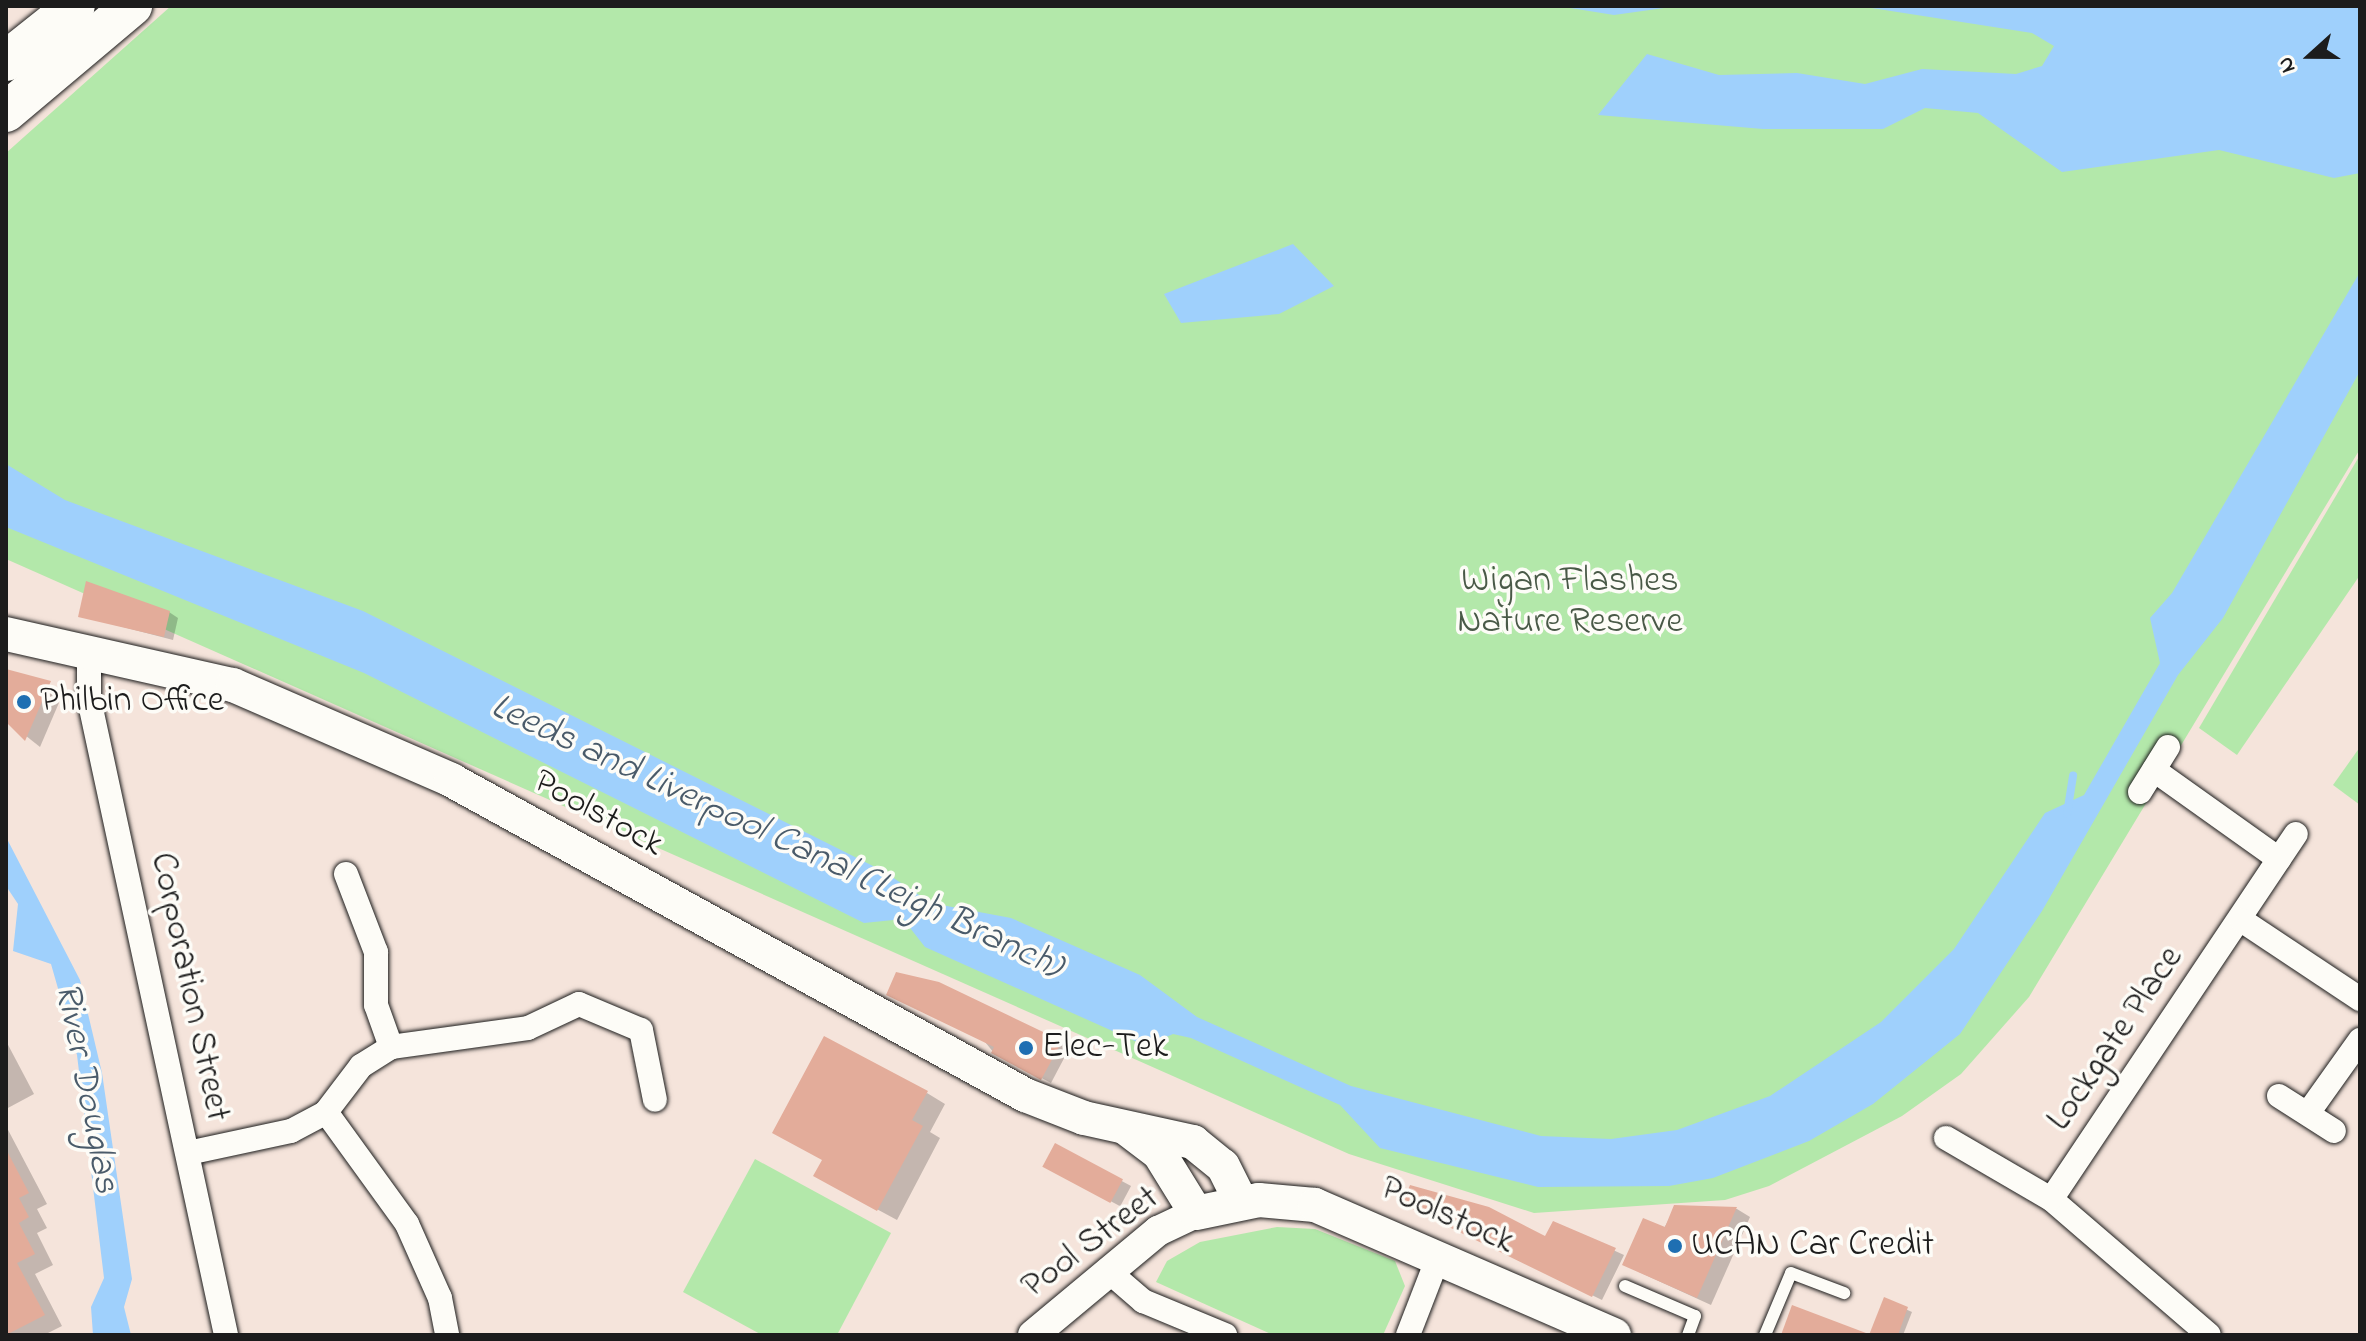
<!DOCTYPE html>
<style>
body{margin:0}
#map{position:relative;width:2366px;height:1341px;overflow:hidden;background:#f5e4db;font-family:"Indie Flower",sans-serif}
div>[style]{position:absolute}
.green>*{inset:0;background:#b3e8aa}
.water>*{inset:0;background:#9fd0fc}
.shadow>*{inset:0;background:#0003;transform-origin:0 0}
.stream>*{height:8px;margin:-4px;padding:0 4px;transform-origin:4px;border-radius:4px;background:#9fd0fc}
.building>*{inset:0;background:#e3ac9a;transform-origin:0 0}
.roads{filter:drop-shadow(0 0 2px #1c1c1c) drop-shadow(0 0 2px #1c1c1c)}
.service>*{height:12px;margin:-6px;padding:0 6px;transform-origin:6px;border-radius:6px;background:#fdfcf7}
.minor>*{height:24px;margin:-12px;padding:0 12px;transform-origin:12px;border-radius:12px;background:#fdfcf7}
.tertiary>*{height:30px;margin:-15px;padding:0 15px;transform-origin:15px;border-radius:15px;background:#fdfcf7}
.secondary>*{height:34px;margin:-17px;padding:0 17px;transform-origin:17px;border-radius:17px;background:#fdfcf7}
.trunk>*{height:40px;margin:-20px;padding:0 20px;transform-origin:20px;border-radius:20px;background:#fdfcf7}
.dots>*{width:22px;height:22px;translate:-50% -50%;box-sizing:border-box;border:4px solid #fdfcf7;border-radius:50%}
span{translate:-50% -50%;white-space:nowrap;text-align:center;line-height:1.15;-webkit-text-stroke:7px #fdfcf7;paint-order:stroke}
.park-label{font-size:36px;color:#495947}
.poi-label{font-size:36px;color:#1c1c1c}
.left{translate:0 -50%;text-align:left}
.street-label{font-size:36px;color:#1c1c1c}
.water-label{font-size:38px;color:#4a5b6a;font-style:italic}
.frame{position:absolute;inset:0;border:8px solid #1c1c1c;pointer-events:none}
.north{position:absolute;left:2270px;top:16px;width:80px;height:80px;-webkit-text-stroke:6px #fdfcf7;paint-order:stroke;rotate:249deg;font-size:22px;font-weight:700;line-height:32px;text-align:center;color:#1c1c1c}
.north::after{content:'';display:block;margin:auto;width:28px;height:36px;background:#1c1c1c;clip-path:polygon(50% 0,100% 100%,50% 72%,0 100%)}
</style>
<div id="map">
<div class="green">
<div style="clip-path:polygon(171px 6px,2360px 6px,2360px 449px,2029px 997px,1961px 1074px,1902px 1116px,1769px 1186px,1725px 1200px,1534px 1213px,1349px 1154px,6px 559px,6px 153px)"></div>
<div style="clip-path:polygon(2360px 455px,2360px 575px,2237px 755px,2199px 728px)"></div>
<div style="clip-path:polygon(2360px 747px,2360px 805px,2333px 785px)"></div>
<div style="clip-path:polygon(755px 1159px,891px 1233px,837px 1335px,762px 1335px,683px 1292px)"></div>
<div style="clip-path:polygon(1277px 1227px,1315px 1229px,1395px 1261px,1405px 1286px,1383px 1335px,1273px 1335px,1156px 1282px,1167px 1261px,1200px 1242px)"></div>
</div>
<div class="water">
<div style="clip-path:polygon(1558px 6px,1678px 6px,1614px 15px)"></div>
<div style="clip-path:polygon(1859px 6px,2360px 6px,2360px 173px,2334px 178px,2219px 150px,2062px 172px,1978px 113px,1925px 108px,1883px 129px,1763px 129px,1598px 115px,1647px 54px,1719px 75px,1797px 73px,1865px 84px,1922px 69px,2016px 74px,2042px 66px,2054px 46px,2032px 33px)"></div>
<div style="clip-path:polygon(1293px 244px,1334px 286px,1279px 314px,1181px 323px,1164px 294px)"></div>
<div style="clip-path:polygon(2360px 272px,2360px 371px,2223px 618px,2178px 675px,2042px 911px,1960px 1034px,1873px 1104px,1809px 1141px,1713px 1178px,1669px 1186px,1538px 1187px,1380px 1148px,1340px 1105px,1191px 1038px,1173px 1034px,1146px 1046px,925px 947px,903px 919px,864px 923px,364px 673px,6px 527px,6px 464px,65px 500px,363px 611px,883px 871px,931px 903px,1011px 918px,1140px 975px,1197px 1017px,1351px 1086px,1541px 1136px,1611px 1139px,1677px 1130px,1770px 1096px,1881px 1022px,1954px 949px,2045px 813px,2084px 795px,2160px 663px,2150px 618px,2172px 593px)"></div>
<div style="clip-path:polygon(6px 837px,80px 980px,102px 1073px,132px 1279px,124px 1307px,131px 1335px,93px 1335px,91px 1307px,104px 1278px,77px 1055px,51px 964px,13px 951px,18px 904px,6px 886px)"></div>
</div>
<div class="shadow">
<div style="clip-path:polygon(169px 612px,178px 618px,173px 640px,81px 616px)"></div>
<div style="clip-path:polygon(6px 671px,64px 691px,40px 747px,6px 720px)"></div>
<div style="clip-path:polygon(938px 984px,1070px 1047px,1051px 1083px,994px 1053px)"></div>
<div style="clip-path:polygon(6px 1041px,34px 1094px,6px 1109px)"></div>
<div style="clip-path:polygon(927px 1093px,945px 1104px,930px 1132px,940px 1138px,897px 1220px,834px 1186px,824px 1160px)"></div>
<div style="clip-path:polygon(6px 1126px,47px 1204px,37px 1209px,47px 1228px,37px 1233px,53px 1265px,35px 1274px,62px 1326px,44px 1335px,6px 1335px)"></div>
<div style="left:1056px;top:1146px;width:85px;height:23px;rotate:28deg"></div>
<div style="clip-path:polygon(1676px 1207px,1737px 1209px,1750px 1217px,1711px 1305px,1639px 1272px)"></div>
<div style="clip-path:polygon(1413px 1208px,1546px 1238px,1554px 1223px,1624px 1255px,1602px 1300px)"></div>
<div style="clip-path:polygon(1885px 1300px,1912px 1312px,1903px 1335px,1871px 1335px)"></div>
</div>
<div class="stream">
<div style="left:2067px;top:814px;width:39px;rotate:-81deg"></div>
</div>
<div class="building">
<div style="clip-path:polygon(86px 581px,170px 611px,164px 637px,78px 617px)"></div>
<div style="clip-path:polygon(6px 669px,51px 681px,25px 741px,6px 722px)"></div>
<div style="clip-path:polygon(896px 972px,939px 982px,1062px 1041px,1041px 1080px,991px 1053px,994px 1047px,886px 995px)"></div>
<div style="clip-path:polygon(824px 1036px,928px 1091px,912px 1120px,923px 1126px,877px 1211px,813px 1176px,822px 1160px,772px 1133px)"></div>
<div style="left:1055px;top:1143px;width:77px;height:27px;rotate:28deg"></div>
<div style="clip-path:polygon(6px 1149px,29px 1193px,19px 1198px,29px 1217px,19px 1223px,35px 1254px,17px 1263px,45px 1315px,6px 1335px)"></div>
<div style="clip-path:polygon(1410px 1185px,1489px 1207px,1545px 1236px,1553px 1221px,1616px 1248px,1592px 1297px,1402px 1204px)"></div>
<div style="clip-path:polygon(1674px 1205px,1737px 1207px,1697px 1298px,1622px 1265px,1643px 1218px,1665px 1227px)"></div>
<div style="clip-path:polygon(1884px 1297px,1908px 1307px,1898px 1335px,1869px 1335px)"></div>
<div style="clip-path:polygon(1792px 1305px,1866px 1333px,1865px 1335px,1781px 1335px)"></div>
</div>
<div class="roads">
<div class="service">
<div style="left:1625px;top:1286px;width:76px;rotate:23.2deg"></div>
<div style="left:1695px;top:1316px;width:20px;rotate:110deg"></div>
<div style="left:1765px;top:1335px;width:67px;rotate:-67.2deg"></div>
<div style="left:1791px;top:1273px;width:57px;rotate:20.7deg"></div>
</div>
<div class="minor">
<div style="left:89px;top:655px;width:44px;rotate:90deg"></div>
<div style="left:89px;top:699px;width:651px;rotate:77.84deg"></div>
<div style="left:2154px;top:770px;width:153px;rotate:35.5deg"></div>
<div style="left:2279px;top:859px;width:409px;rotate:123.8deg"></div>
<div style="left:2051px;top:1199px;width:208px;rotate:40.7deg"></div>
<div style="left:2140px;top:792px;width:53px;rotate:-58.1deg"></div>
<div style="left:2279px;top:859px;width:30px;rotate:-56deg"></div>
<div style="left:346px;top:874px;width:84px;rotate:69deg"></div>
<div style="left:376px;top:952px;width:53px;rotate:90deg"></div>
<div style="left:376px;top:1005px;width:45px;rotate:70.3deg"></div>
<div style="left:2241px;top:920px;width:143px;rotate:33.6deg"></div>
<div style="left:2279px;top:1096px;width:65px;rotate:32.5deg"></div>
<div style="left:326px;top:1112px;width:138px;rotate:54.1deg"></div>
<div style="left:407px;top:1224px;width:81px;rotate:66deg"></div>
<div style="left:440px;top:1298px;width:38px;rotate:79deg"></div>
<div style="left:2308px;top:1113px;width:90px;rotate:-54.5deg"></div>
<div style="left:1946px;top:1138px;width:121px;rotate:30.2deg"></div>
<div style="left:188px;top:1153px;width:105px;rotate:-12.1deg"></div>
<div style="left:291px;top:1131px;width:40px;rotate:-28deg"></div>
<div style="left:326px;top:1112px;width:58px;rotate:-52.7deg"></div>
<div style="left:361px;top:1066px;width:36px;rotate:-32deg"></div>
<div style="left:391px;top:1047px;width:138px;rotate:-7.9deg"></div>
<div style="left:528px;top:1028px;width:56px;rotate:-25.2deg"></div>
<div style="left:579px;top:1004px;width:67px;rotate:22.8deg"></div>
<div style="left:641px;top:1030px;width:71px;rotate:78.7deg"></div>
<div style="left:1107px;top:1270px;width:48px;rotate:40.7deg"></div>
<div style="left:1143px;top:1301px;width:89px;rotate:22.5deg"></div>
<div style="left:1408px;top:1335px;width:86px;rotate:-68.8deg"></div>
</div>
<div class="tertiary">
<div style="left:1033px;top:1335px;width:163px;rotate:-39.8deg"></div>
<div style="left:1158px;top:1231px;width:42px;rotate:-25.3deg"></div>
</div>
<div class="secondary">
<div style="left:6px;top:634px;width:233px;rotate:12.7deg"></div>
<div style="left:233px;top:685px;width:238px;rotate:23.5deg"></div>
<div style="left:451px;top:780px;width:655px;rotate:28.76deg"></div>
<div style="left:1025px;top:1095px;width:63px;rotate:21.3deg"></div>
<div style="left:1084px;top:1118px;width:112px;rotate:12.4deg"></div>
<div style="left:1193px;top:1142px;width:38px;rotate:39deg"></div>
<div style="left:1223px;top:1166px;width:40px;rotate:63.4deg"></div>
<div style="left:1127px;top:1129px;width:40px;rotate:37deg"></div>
<div style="left:1159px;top:1153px;width:70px;rotate:58.3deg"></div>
<div style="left:1196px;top:1213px;width:64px;rotate:-11.7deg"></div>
<div style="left:1259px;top:1200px;width:56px;rotate:5.1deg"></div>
<div style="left:1315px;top:1205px;width:326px;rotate:23.5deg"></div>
</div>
<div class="trunk">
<div style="left:6px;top:61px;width:88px;rotate:-38.6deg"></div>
<div style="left:6px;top:112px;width:165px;rotate:-40.1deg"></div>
</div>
</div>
<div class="dots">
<div style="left:24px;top:702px;background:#1f6fb2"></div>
<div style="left:1026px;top:1048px;background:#1f6fb2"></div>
<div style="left:1675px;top:1246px;background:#1f6fb2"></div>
</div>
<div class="park-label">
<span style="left:1570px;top:602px">Wigan Flashes<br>Nature Reserve</span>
</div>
<div class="poi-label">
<span class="left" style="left:40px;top:702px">Philbin Office</span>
<span class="left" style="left:1042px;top:1048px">Elec-Tek</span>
<span class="left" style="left:1691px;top:1246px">UCAN Car Credit</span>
</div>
<div class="street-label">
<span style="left:598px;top:814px;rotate:29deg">Poolstock</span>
<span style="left:189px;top:987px;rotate:78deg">Corporation Street</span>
<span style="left:2116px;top:1039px;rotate:-56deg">Lockgate Place</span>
<span style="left:1447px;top:1216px;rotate:24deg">Poolstock</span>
<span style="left:1091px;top:1243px;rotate:-37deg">Pool Street</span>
</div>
<div class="water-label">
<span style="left:776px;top:838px;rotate:25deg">Leeds and Liverpool Canal (Leigh Branch)</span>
<span style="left:85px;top:1088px;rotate:79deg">River Douglas</span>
</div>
<div class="frame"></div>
<div class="north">N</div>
</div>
